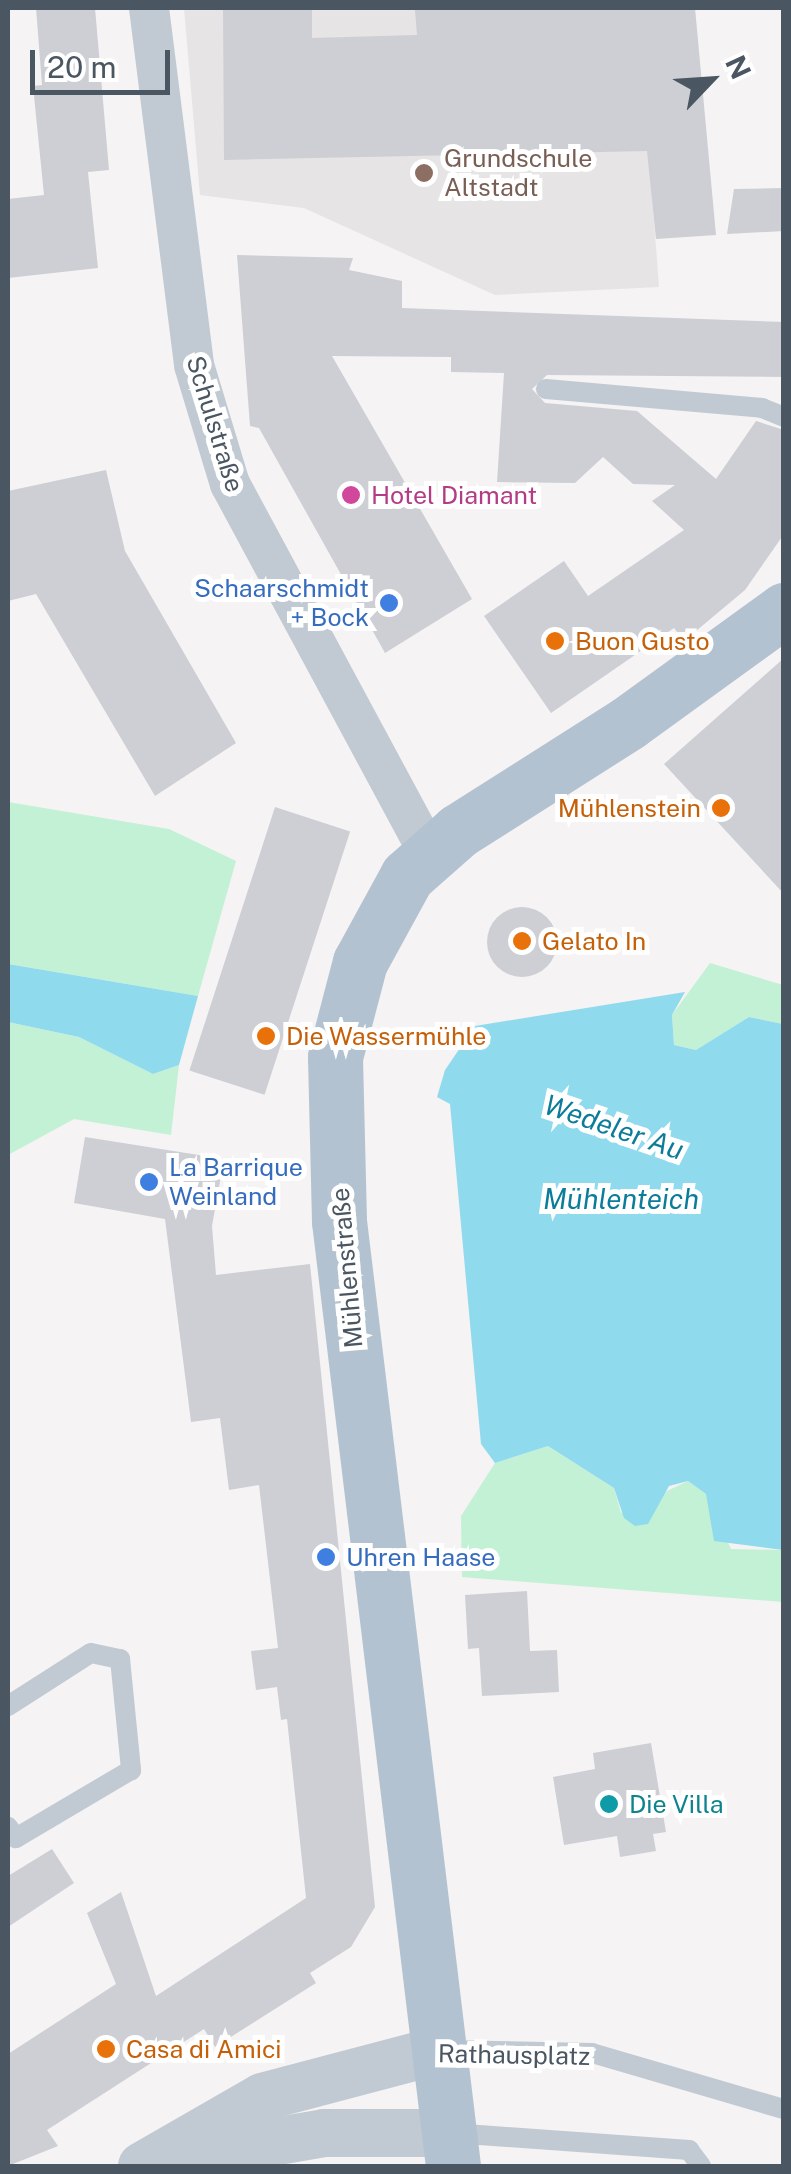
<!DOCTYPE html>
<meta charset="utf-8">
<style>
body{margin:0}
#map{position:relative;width:791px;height:2174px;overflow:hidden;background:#f5f3f3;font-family:"Public Sans",sans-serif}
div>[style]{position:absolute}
.education>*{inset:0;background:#e6e4e5}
.green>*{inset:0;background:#c3f1d5}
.water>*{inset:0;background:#90daee}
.building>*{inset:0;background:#cdcfd5;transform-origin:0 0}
.round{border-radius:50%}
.service>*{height:20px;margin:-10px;padding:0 10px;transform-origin:10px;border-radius:10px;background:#c1cad2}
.minor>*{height:40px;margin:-20px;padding:0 20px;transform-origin:20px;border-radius:20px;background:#c1cad2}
.tertiary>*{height:48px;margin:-24px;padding:0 24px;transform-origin:24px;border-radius:24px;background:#c1cad2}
.primary>*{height:55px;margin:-27.5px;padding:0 27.5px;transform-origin:27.5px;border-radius:27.5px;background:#b3c2d1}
.dots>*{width:28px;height:28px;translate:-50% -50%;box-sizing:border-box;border:5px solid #fff;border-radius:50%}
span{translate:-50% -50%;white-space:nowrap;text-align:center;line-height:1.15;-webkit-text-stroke:10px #fff;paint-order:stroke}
.education-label{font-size:25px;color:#785e54}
.left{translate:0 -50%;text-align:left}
.street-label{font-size:25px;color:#4a5661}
.hotel-label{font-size:25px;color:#b23c85}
.shop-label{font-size:25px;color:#366cbe}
.right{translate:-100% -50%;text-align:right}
.food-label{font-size:25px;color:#c56008}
.culture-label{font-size:25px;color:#0d838f}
.water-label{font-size:28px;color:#0c7c9b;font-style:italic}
.frame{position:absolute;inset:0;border:10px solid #4a5661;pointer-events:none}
.north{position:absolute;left:661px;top:30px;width:100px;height:100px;-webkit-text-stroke:8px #fff;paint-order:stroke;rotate:65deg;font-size:28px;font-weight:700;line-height:40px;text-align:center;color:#4a5661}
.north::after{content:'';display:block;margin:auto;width:35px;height:45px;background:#4a5661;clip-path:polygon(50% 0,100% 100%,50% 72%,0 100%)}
.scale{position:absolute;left:30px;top:50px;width:140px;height:45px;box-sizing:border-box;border:5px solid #4a5661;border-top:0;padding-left:12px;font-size:30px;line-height:35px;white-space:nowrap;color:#4a5661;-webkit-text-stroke:8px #fff;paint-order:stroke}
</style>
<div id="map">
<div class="education">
<div style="clip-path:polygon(184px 8px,638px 8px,659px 287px,495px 295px,304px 208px,200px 195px)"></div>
</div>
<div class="green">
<div style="clip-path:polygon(8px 802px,169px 829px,236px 861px,198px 996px,8px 964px)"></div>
<div style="clip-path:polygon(710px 963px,783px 985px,783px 1024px,749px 1017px,696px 1050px,674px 1045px,672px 1015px)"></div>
<div style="clip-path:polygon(8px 1022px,79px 1037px,153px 1074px,179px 1065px,171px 1135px,74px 1119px,8px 1155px)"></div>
<div style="clip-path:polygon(548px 1446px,614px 1488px,621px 1513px,688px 1481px,706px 1494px,731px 1549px,783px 1550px,783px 1602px,462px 1577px,461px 1516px,495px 1463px)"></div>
</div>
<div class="water">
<div style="clip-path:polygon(8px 964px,198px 996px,179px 1065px,153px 1074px,79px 1037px,8px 1022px)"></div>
<div style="clip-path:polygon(685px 992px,672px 1015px,674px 1045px,696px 1050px,749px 1017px,783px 1024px,783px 1550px,714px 1541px,706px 1494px,688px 1481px,669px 1486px,648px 1524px,635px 1526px,624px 1518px,614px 1488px,548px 1446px,495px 1463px,481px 1444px,450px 1104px,437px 1097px,445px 1070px,475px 1026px)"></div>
</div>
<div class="building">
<div style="clip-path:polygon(36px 8px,95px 8px,109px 170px,88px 172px,98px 268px,8px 278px,8px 199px,44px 195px,33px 86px,42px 85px)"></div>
<div style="clip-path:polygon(223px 8px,312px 8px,312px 38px,417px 35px,415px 10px,695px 8px,716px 235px,656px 239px,647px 151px,224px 160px)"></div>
<div style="clip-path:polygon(784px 188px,784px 231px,727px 234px,734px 189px)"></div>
<div style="clip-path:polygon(237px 255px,353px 258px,349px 270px,402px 281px,402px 308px,784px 322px,784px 377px,547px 375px,532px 389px,545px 403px,637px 411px,716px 479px,756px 421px,784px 430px,784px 534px,745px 590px,684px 641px,674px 628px,551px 713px,484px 616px,564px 561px,588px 596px,684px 530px,652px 501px,675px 485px,633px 484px,603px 457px,575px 483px,497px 482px,504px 373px,451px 372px,451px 357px,332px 356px,472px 599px,385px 653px,259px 428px,250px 426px)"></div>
<div style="clip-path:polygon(106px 470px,125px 551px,236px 743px,155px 796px,36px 594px,8px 601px,8px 491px)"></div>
<div style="clip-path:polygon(784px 658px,784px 894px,664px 764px)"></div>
<div style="left:275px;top:807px;width:79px;height:277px;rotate:18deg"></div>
<div class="round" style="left:487px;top:907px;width:70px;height:70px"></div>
<div style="clip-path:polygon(85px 1137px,224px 1159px,212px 1226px,216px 1275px,310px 1264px,375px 1907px,351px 1947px,310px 1973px,316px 1983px,215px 2047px,204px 2029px,47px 2130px,58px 2146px,8px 2166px,8px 2054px,116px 1984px,87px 1913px,121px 1892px,156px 1996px,306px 1898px,287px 1719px,281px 1720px,277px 1687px,256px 1690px,251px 1651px,278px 1648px,259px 1485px,229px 1490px,220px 1418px,191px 1422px,165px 1219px,74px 1203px)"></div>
<div style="clip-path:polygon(527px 1591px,530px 1651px,557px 1650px,559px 1692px,482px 1696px,479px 1648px,468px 1649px,465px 1595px)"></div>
<div style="clip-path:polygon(651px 1743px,666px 1832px,653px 1834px,656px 1851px,620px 1857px,617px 1836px,564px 1845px,553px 1777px,595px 1769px,593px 1753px)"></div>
<div style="clip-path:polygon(52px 1849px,74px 1883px,8px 1927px,8px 1876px)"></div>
</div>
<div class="service">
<div style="left:546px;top:389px;width:217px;rotate:5deg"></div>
<div style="left:762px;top:408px;width:24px;rotate:22deg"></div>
<div style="left:8px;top:1706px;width:98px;rotate:-32.6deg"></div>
<div style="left:91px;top:1653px;width:30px;rotate:12deg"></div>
<div style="left:120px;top:1659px;width:112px;rotate:84.3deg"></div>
<div style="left:131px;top:1770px;width:134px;rotate:149.4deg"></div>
<div style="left:16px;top:1838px;width:14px;rotate:-126deg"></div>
<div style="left:442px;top:2050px;width:150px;rotate:1.1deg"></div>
<div style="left:592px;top:2053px;width:200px;rotate:16.3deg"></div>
<div style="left:452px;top:2133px;width:238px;rotate:4.1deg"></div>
<div style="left:689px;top:2150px;width:20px;rotate:53deg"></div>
</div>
<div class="minor">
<div style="left:149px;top:8px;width:360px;rotate:82.8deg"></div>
<div style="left:194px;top:365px;width:124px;rotate:73.2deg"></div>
<div style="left:230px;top:484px;width:421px;rotate:61.7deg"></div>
</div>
<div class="tertiary">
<div style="left:190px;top:2156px;width:136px;rotate:-9.7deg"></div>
<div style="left:324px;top:2133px;width:125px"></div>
<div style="left:142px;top:2166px;width:138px;rotate:-29.9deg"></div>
<div style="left:262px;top:2097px;width:184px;rotate:-14.8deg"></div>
</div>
<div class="primary">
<div style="left:453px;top:2166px;width:952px;rotate:-96.88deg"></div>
<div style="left:339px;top:1221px;width:164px;rotate:-91.4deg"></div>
<div style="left:335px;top:1057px;width:98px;rotate:-75.3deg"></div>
<div style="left:360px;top:962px;width:98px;rotate:-61.3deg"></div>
<div style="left:407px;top:876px;width:68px;rotate:-41.4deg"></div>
<div style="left:458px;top:831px;width:201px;rotate:-32.4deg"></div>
<div style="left:628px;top:723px;width:193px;rotate:-35.9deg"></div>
</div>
<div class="dots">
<div style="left:424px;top:173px;background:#8d6e63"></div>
<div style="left:351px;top:495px;background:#d1479c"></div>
<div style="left:389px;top:603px;background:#3f7fe0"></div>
<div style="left:555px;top:641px;background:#e8710a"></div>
<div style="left:721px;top:808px;background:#e8710a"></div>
<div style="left:522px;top:941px;background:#e8710a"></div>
<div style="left:266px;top:1036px;background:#e8710a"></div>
<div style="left:149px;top:1182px;background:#3f7fe0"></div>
<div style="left:326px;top:1557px;background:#3f7fe0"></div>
<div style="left:609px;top:1804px;background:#0f9aa8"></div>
<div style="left:106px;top:2049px;background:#e8710a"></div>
</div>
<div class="education-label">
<span class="left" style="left:444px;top:173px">Grundschule<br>Altstadt</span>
</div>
<div class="street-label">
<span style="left:215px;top:424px;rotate:73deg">Schulstraße</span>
<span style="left:347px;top:1268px;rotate:-95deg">Mühlenstraße</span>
<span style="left:514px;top:2055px;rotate:1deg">Rathausplatz</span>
</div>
<div class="hotel-label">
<span class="left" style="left:371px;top:495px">Hotel Diamant</span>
</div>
<div class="shop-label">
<span class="right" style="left:369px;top:603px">Schaarschmidt<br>+ Bock</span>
<span class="left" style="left:169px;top:1182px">La Barrique<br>Weinland</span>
<span class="left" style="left:346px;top:1557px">Uhren Haase</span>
</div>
<div class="food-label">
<span class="left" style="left:575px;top:641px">Buon Gusto</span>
<span class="right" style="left:701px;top:808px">Mühlenstein</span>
<span class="left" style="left:542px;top:941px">Gelato In</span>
<span class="left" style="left:286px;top:1036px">Die Wassermühle</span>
<span class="left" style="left:126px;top:2049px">Casa di Amici</span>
</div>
<div class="culture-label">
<span class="left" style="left:629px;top:1804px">Die Villa</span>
</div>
<div class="water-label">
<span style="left:614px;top:1127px;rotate:19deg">Wedeler Au</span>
<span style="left:621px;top:1199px">Mühlenteich</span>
</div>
<div class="frame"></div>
<div class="north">N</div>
<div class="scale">20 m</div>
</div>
